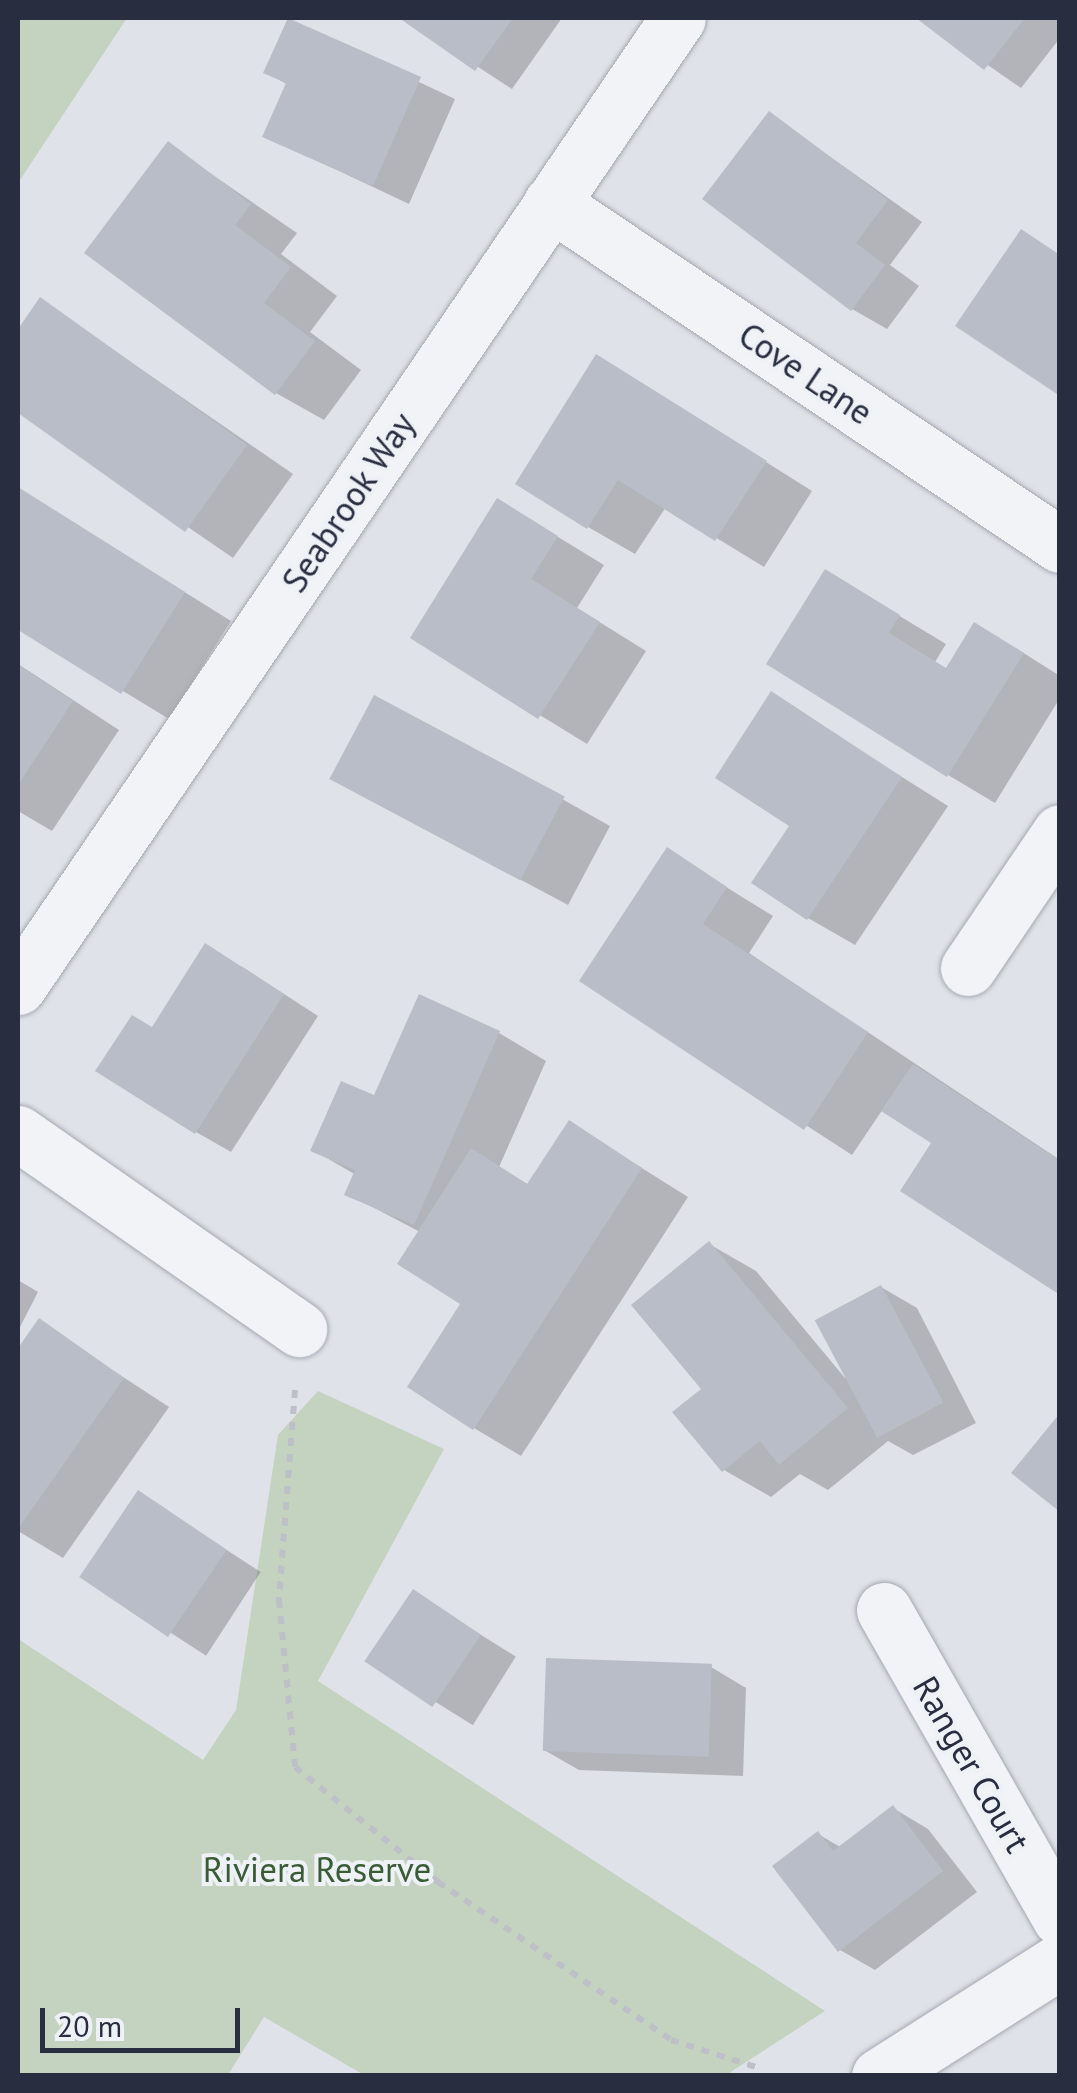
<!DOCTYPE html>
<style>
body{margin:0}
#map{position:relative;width:1077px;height:2093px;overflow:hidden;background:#dfe2e8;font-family:"PT Sans",sans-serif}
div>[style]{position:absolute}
.green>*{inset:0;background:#c3d3c0}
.shadow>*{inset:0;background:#0003;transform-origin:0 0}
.building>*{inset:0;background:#b9bdc8;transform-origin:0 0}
.path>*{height:6px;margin-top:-3px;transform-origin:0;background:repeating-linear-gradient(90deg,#bdc0c7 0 8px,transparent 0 16px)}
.roads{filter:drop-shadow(0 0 2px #a4a8b2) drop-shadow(0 0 2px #a4a8b2)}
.street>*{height:55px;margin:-27.5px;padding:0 27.5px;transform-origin:27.5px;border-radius:27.5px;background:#f2f3f7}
span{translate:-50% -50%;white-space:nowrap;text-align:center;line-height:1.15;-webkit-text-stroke:8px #eef1f6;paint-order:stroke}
.street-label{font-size:35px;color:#282e40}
.park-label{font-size:35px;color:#395c35}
.frame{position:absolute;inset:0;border:20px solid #282e40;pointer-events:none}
.scale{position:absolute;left:40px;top:2008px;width:200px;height:45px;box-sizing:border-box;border:5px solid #282e40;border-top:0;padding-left:12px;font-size:30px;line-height:35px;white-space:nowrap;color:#282e40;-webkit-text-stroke:8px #eef1f6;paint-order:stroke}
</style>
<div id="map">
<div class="green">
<div style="clip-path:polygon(18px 18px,127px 18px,18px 183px)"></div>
<div style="clip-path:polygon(318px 1391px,444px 1449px,318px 1681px,825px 2011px,726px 2075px,364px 2075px,264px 2017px,228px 2075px,18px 2075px,18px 1639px,203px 1760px,236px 1710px,278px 1435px)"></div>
</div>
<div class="shadow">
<div style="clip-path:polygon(403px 18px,562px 18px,512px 89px)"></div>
<div style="clip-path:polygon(920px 18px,1060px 18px,1060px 38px,1021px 88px)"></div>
<div style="clip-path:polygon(290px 21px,455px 99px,409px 204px,265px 136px,288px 85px,266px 72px)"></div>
<div style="clip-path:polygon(770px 114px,922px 222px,890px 265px,919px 286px,887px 329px,852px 309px)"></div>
<div style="clip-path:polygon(169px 145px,297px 233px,281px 254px,337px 296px,310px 332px,361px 370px,324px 420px,276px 393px)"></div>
<div style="clip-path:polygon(41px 300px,293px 474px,233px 558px,18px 410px,18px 333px)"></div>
<div style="clip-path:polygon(644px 385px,812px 491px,764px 567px,666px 507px,635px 554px,588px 527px)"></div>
<div style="clip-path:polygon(18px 488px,231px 621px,169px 719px,18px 627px)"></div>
<div style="clip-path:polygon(545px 529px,604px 565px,577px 608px,646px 651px,587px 744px,413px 637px)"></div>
<div style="clip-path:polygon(873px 600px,946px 644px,935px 662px,947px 670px,1022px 652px,1060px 676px,1060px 698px,995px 803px,948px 775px)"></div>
<div style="clip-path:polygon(18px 664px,119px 730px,52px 831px,18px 811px)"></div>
<div style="clip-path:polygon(772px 695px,948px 806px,855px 945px,808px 918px)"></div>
<div style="clip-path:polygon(562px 799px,610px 826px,568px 905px,380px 805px)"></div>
<div style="clip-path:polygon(668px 851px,773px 916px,749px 953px,1060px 1160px,1060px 1292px,934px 1142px,883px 1109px,852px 1155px,582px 980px)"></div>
<div style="clip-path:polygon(241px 966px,318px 1016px,231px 1152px,196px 1132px,154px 1030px)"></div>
<div style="clip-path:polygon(499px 1033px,546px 1061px,499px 1167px,529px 1185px,570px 1123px,688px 1197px,521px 1456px,474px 1428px,463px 1304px,420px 1232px,348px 1194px,356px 1175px,313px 1150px,376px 1098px)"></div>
<div style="clip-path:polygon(709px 1244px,756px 1271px,845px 1378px,881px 1287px,917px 1308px,976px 1423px,913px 1455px,888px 1441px,828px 1490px,800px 1474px,771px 1497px,724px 1470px,704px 1389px)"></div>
<div style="clip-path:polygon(18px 1280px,38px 1292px,18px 1331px)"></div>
<div style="clip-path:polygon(39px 1322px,169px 1407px,63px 1558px,18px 1531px,18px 1352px)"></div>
<div style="left:139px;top:1493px;width:145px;height:100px;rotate:33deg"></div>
<div style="left:414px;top:1593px;width:120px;height:81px;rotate:32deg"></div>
<div style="clip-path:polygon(711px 1667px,746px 1688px,743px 1776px,579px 1770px,544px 1750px)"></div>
<div style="clip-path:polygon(893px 1808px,928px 1829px,977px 1892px,875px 1970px,840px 1950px,818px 1834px,842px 1848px)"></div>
</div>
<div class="building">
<div style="clip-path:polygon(288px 18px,421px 77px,373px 186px,262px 137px,286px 83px,263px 73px)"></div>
<div style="clip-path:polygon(399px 18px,513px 18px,475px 71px)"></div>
<div style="clip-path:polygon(916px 18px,1025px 18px,984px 70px)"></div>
<div style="clip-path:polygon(769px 111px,888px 200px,856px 243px,885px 265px,851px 311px,702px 199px)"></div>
<div style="clip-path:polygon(168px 141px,251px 204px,235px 225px,291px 267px,264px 303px,315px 341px,275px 395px,84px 253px)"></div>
<div style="clip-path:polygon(1021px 229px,1060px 255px,1060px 396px,955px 326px)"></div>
<div style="clip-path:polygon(40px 297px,247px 445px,185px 532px,18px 413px,18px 329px)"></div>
<div style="clip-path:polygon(596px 354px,767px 461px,715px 541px,618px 480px,587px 529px,515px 484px)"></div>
<div style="clip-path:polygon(18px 487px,185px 592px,121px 694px,18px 630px)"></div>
<div style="clip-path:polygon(497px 498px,558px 536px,531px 579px,600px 622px,538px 719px,410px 638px)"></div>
<div style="clip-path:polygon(825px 569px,900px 615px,889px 633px,946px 668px,974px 622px,1024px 653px,947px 777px,766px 664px)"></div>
<div style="clip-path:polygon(18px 665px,73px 701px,18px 785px)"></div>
<div style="clip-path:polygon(771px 691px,902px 777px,807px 920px,751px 883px,789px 826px,715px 778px)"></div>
<div style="left:374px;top:695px;width:216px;height:95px;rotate:28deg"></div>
<div style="clip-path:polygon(667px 847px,727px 887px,703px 924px,868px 1032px,804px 1130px,579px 981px)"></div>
<div style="clip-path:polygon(205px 943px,284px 994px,195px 1134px,95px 1071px,132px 1015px,152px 1027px)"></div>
<div style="clip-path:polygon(419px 994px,500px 1031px,414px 1225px,344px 1195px,355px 1170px,310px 1151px,341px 1081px,374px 1095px)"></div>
<div style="clip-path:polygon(913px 1064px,1060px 1161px,1060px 1295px,900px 1191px,931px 1143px,881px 1111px)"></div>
<div style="clip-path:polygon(569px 1120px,642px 1168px,473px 1430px,407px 1387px,460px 1304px,397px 1264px,471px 1148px,527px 1184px)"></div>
<div style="clip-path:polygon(709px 1241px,848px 1408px,779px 1465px,760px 1441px,722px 1472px,672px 1412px,701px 1389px,631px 1305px)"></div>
<div style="left:881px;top:1285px;width:133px;height:75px;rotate:62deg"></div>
<div style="clip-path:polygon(39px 1318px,124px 1378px,18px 1529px,18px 1348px)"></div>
<div style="clip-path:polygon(1060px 1413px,1060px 1512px,1011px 1473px)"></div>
<div style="left:138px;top:1490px;width:107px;height:105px;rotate:34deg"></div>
<div style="left:413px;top:1589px;width:82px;height:87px;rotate:34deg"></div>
<div style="left:546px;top:1658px;width:166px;height:93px;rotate:2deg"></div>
<div style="clip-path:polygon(893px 1805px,943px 1871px,838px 1952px,772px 1866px,818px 1831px,833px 1851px)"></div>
</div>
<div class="path">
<div style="left:295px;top:1390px;width:211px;rotate:94.4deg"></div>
<div style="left:279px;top:1600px;width:168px;rotate:84.5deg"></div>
<div style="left:295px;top:1767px;width:184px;rotate:38.8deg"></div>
<div style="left:438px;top:1882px;width:282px;rotate:34.1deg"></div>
<div style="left:671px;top:2040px;width:92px;rotate:17.7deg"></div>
</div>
<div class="roads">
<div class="street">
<div style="left:551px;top:203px;width:613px;rotate:33.9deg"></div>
<div style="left:968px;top:968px;width:164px;rotate:-55.9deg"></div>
<div style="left:18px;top:987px;width:1172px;rotate:-55.74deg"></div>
<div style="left:18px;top:1133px;width:343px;rotate:34.9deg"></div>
<div style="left:884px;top:1610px;width:355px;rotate:60.3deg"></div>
<div style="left:879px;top:2076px;width:214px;rotate:-32.4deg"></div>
</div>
</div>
<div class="street-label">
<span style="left:806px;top:373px;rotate:34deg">Cove Lane</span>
<span style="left:348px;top:502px;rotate:-56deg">Seabrook Way</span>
<span style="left:972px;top:1764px;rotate:60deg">Ranger Court</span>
</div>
<div class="park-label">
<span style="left:317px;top:1869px">Riviera Reserve</span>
</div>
<div class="frame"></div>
<div class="scale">20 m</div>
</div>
